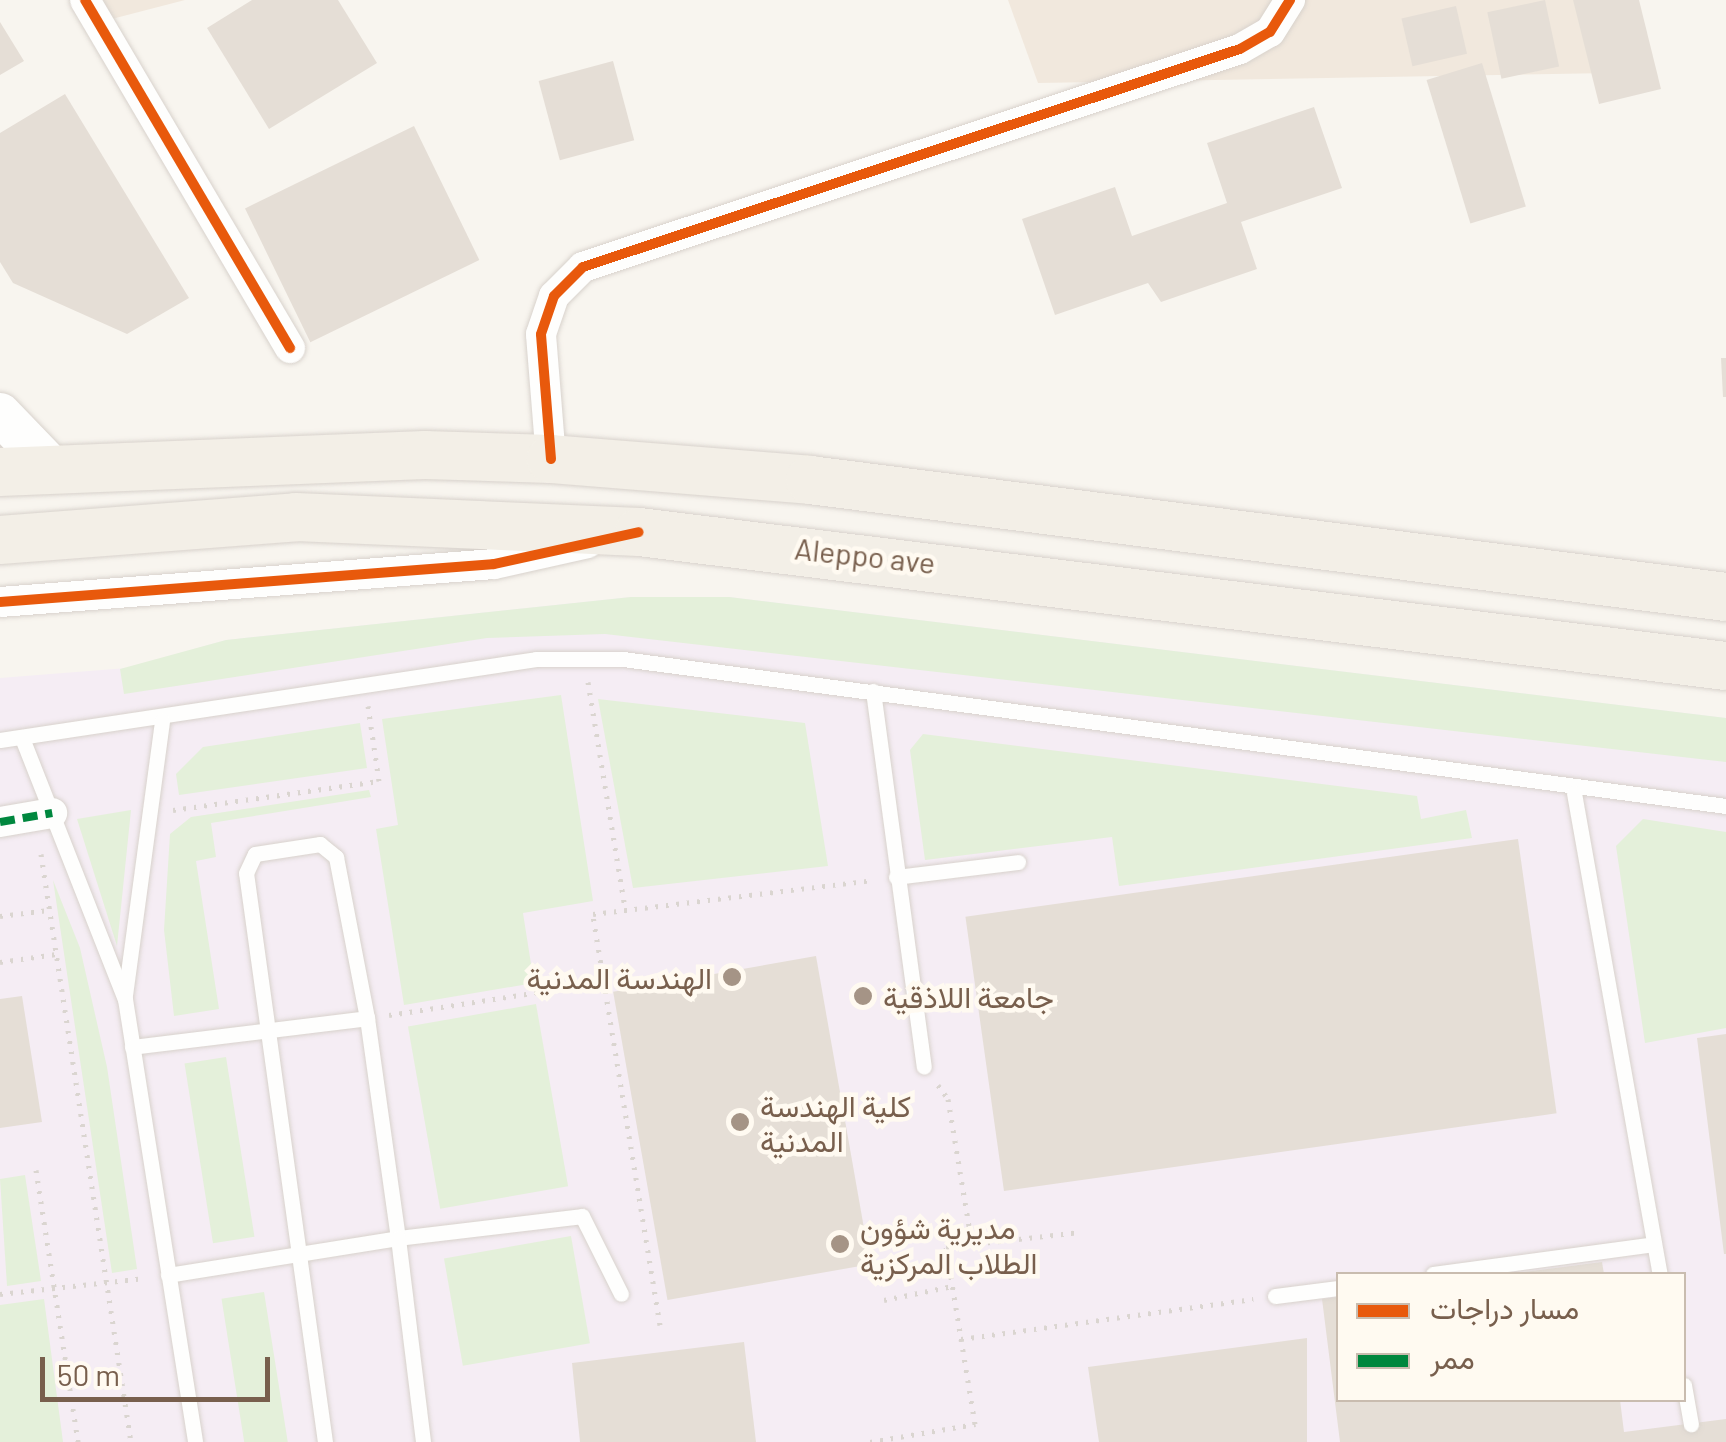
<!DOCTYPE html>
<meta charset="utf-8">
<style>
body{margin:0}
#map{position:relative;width:1726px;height:1442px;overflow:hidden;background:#f8f5ef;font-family:Barlow,Vazirmatn,sans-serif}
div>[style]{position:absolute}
.residential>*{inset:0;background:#f1e8dd}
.education>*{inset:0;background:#f5edf4}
.green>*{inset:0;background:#e4f0da;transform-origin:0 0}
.building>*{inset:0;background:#e5ded6;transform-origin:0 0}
.path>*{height:5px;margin-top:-2.5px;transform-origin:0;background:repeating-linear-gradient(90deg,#dad5d0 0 2.5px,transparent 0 10.5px)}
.roads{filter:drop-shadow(0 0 2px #d8d2cc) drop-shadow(0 0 2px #d8d2cc)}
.lane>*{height:15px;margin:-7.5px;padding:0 7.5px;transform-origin:7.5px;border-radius:7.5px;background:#fefefd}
.street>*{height:30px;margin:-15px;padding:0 15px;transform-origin:15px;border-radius:15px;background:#fefefd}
.secondary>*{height:42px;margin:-21px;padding:0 21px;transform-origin:21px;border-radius:21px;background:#fefefd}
.primary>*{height:48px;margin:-24px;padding:0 24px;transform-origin:24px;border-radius:24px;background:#f3efe7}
.quiet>*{height:8px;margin-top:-4px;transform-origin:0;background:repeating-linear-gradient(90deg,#00873e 0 15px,transparent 0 23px)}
.cycleway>*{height:10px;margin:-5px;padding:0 5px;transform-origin:5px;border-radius:5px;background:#e8590c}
.dots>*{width:28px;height:28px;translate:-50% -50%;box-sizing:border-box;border:5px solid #fffaf1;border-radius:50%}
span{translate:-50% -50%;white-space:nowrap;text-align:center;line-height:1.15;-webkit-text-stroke:9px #fffaf1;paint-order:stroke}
.street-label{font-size:30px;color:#785f4d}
.poi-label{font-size:30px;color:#785f4d}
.right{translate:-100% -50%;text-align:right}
.left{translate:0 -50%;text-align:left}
.legend{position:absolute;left:1336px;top:1272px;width:350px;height:130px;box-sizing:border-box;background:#fffaf1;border:2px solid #c9bcaf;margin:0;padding:12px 18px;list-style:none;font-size:30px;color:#785f4d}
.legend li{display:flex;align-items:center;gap:20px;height:50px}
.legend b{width:50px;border:2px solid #c9bcaf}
.scale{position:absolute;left:40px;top:1357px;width:230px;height:45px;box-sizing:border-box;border:5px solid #785f4d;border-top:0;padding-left:12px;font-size:30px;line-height:35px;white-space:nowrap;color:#785f4d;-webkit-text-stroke:8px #fffaf1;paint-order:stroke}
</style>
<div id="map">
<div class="residential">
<div style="clip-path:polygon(100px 0,185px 0,108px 20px)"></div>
<div style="clip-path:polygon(1008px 0,1616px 0,1610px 73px,1038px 83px)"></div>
</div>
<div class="education">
<div style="clip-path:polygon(evenodd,631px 597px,729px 597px,1726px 718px,1726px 1442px,0 1442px,0 678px,127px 668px,226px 640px,631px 597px,1338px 1274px,1684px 1274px,1684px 1400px,1338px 1400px,1338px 1274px)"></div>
</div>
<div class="green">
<div style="clip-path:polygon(631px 597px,729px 597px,1726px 718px,1726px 762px,605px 634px,487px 638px,124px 694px,120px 669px,226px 640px)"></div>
<div style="clip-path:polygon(561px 695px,593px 901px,523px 913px,534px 983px,404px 1005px,376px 829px,398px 825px,382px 719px)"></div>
<div style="clip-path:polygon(598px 699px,805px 723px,828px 866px,633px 888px)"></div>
<div style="clip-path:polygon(360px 723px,367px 768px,179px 795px,176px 774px,203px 747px)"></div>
<div style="clip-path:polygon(923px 734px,1417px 796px,1421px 819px,1466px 810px,1472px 838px,1119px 886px,1112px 837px,925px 860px,910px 750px)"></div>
<div style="clip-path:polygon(369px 790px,371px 797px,211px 823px,216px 857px,196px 861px,219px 1009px,174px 1016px,164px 930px,170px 834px,191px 817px)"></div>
<div style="clip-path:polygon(131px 810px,117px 946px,77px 819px)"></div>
<div style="clip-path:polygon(1643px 819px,1726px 832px,1726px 1028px,1645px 1043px,1616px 846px)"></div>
<div style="clip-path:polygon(53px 880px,80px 948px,107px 1067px,137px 1269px,112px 1273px)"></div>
<div style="left:536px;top:1004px;width:185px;height:130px;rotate:80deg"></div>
<div style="left:226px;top:1057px;width:182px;height:42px;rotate:81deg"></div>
<div style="clip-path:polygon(25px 1175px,41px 1281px,7px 1286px,0 1179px)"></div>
<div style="left:571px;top:1236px;width:109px;height:129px;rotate:80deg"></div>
<div style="left:264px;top:1292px;width:152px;height:43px;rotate:81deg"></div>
<div style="clip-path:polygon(44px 1299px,63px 1442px,0 1442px,0 1305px)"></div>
</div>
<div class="building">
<div style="clip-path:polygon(252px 0,338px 0,377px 63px,269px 129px,207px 28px)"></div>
<div style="left:1545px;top:0;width:68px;height:59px;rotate:78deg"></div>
<div style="clip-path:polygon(1573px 0,1639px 0,1661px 89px,1599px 104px)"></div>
<div style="left:1456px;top:6px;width:49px;height:56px;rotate:77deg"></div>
<div style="clip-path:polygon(0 22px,24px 61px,0 75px)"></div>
<div style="left:613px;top:61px;width:82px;height:77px;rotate:75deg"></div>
<div style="left:1482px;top:63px;width:150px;height:58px;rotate:73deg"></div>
<div style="clip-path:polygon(65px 94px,189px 298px,127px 334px,13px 283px,0 262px,0 133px)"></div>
<div style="clip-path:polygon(1314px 107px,1342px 188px,1241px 222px,1257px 269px,1161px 302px,1148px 283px,1055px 315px,1022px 219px,1115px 187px,1132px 236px,1227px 203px,1207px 143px)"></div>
<div style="left:414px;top:126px;width:149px;height:188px;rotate:64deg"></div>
<div style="clip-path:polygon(1721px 358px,1726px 358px,1726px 397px,1723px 397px)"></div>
<div style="left:1518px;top:839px;width:277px;height:558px;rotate:82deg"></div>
<div style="left:816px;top:956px;width:313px;height:206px;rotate:80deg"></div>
<div style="clip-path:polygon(22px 996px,42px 1122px,0 1128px,0 999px)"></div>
<div style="clip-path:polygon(1726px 1034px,1726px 1254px,1724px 1254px,1697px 1038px)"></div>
<div style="clip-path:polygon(1602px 1262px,1604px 1274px,1524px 1274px,1524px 1272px)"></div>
<div style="clip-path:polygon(1338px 1297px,1338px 1400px,1620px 1400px,1624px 1432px,1726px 1419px,1726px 1442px,1340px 1442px,1322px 1299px)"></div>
<div style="clip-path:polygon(1307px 1338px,1307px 1442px,1099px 1442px,1088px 1367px)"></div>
<div style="clip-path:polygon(744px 1342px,756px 1442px,580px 1442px,572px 1363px)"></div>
</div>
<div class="path">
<div style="left:588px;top:682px;width:229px;rotate:80.7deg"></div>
<div style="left:173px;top:810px;width:208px;rotate:-8deg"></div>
<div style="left:379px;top:781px;width:76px;rotate:-98.3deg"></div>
<div style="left:41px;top:854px;width:595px;rotate:81.3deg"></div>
<div style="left:0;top:916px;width:49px;rotate:-7deg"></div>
<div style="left:0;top:962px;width:57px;rotate:-8.1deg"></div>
<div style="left:389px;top:1015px;width:218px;rotate:-8.7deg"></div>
<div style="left:938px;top:1085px;width:17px;rotate:54deg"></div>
<div style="left:948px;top:1099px;width:147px;rotate:80.6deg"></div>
<div style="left:36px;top:1170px;width:275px;rotate:81.2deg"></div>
<div style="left:0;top:1294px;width:146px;rotate:-6.3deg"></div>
<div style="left:884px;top:1300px;width:70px;rotate:-11.5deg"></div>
<div style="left:660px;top:1325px;width:416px;rotate:-99.3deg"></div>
<div style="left:593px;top:914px;width:282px;rotate:-6.9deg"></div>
<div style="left:961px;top:1339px;width:295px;rotate:-7.8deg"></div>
<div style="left:870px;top:1442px;width:107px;rotate:-9.7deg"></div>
<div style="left:975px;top:1424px;width:179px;rotate:-99.3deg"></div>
<div style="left:946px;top:1247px;width:135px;rotate:-6.4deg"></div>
</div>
<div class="roads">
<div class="lane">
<div style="left:873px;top:691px;width:379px;rotate:82.3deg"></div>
<div style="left:22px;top:738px;width:281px;rotate:68.5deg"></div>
<div style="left:125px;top:999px;width:448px;rotate:81deg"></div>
<div style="left:0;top:740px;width:542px;rotate:-8.59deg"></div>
<div style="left:536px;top:659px;width:87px"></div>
<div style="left:623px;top:659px;width:1113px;rotate:7.59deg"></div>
<div style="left:1574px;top:793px;width:489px;rotate:79.9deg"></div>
<div style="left:896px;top:877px;width:123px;rotate:-7deg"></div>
<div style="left:125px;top:995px;width:277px;rotate:-82.3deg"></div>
<div style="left:132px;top:1047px;width:237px;rotate:-7deg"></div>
<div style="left:367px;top:1018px;width:222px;rotate:82deg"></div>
<div style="left:398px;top:1238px;width:185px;rotate:-6.8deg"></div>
<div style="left:582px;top:1216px;width:87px;rotate:63.4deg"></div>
<div style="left:1433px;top:1274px;width:223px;rotate:-7.7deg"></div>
<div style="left:168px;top:1275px;width:233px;rotate:-9.1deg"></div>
<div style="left:398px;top:1238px;width:206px;rotate:83deg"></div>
<div style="left:1275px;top:1296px;width:64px;rotate:-7.2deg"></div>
<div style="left:1684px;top:1385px;width:40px;rotate:80deg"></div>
<div style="left:325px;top:1442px;width:574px;rotate:-97.9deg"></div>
<div style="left:246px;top:873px;width:21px;rotate:-65deg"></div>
<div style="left:255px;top:854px;width:66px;rotate:-8.7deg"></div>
<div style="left:320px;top:844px;width:21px;rotate:39deg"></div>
<div style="left:336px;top:857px;width:164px;rotate:79.1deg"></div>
</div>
<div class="street">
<div style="left:85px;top:0;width:404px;rotate:59.5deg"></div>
<div style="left:551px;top:459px;width:125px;rotate:-94.6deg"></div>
<div style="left:541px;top:334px;width:40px;rotate:-71.1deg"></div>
<div style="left:554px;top:296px;width:41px;rotate:-45deg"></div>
<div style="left:583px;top:267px;width:692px;rotate:-18.36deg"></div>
<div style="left:1240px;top:49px;width:34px;rotate:-30deg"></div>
<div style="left:1270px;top:32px;width:38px;rotate:-58deg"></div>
<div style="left:0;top:602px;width:495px;rotate:-4.4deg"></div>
<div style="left:494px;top:564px;width:96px;rotate:-12.6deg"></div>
<div style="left:0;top:822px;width:53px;rotate:-9.8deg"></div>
</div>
<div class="secondary">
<div style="left:0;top:414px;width:75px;rotate:46.1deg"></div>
</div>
<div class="primary">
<div style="left:0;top:472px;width:425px;rotate:-2.3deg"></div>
<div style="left:425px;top:455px;width:126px;rotate:1.8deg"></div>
<div style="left:551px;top:459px;width:260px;rotate:4.6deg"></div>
<div style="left:810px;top:480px;width:923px;rotate:7.28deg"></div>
<div style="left:0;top:540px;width:297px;rotate:-4.4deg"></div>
<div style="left:296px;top:517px;width:343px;rotate:2.5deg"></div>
<div style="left:639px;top:532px;width:1095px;rotate:7.03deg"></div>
</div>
</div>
<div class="quiet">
<div style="left:0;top:822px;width:53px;rotate:-9.8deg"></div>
</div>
<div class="cycleway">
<div style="left:85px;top:0;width:404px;rotate:59.5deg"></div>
<div style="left:551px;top:459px;width:125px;rotate:-94.6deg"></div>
<div style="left:541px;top:334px;width:40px;rotate:-71.1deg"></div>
<div style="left:554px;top:296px;width:41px;rotate:-45deg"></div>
<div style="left:583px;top:267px;width:692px;rotate:-18.36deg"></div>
<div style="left:1240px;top:49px;width:34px;rotate:-30deg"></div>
<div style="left:1270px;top:32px;width:38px;rotate:-58deg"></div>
<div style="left:0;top:602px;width:495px;rotate:-4.4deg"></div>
<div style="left:494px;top:564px;width:148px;rotate:-12.4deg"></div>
</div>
<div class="dots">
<div style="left:732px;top:977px;background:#a59486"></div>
<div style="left:863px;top:996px;background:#a59486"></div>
<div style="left:740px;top:1122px;background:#a59486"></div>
<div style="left:840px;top:1244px;background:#a59486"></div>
</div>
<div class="street-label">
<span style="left:865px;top:555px;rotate:6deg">Aleppo ave</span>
</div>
<div class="poi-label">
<span class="right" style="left:712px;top:977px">الهندسة المدنية</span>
<span class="left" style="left:883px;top:996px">جامعة اللاذقية</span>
<span class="left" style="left:760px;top:1122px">كلية الهندسة<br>المدنية</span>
<span class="left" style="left:860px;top:1244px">مديرية شؤون<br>الطلاب المركزية</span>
</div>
<ul class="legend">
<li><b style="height:12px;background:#e8590c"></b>مسار دراجات</li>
<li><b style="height:12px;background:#00873e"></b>ممر</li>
</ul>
<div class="scale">50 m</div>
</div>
